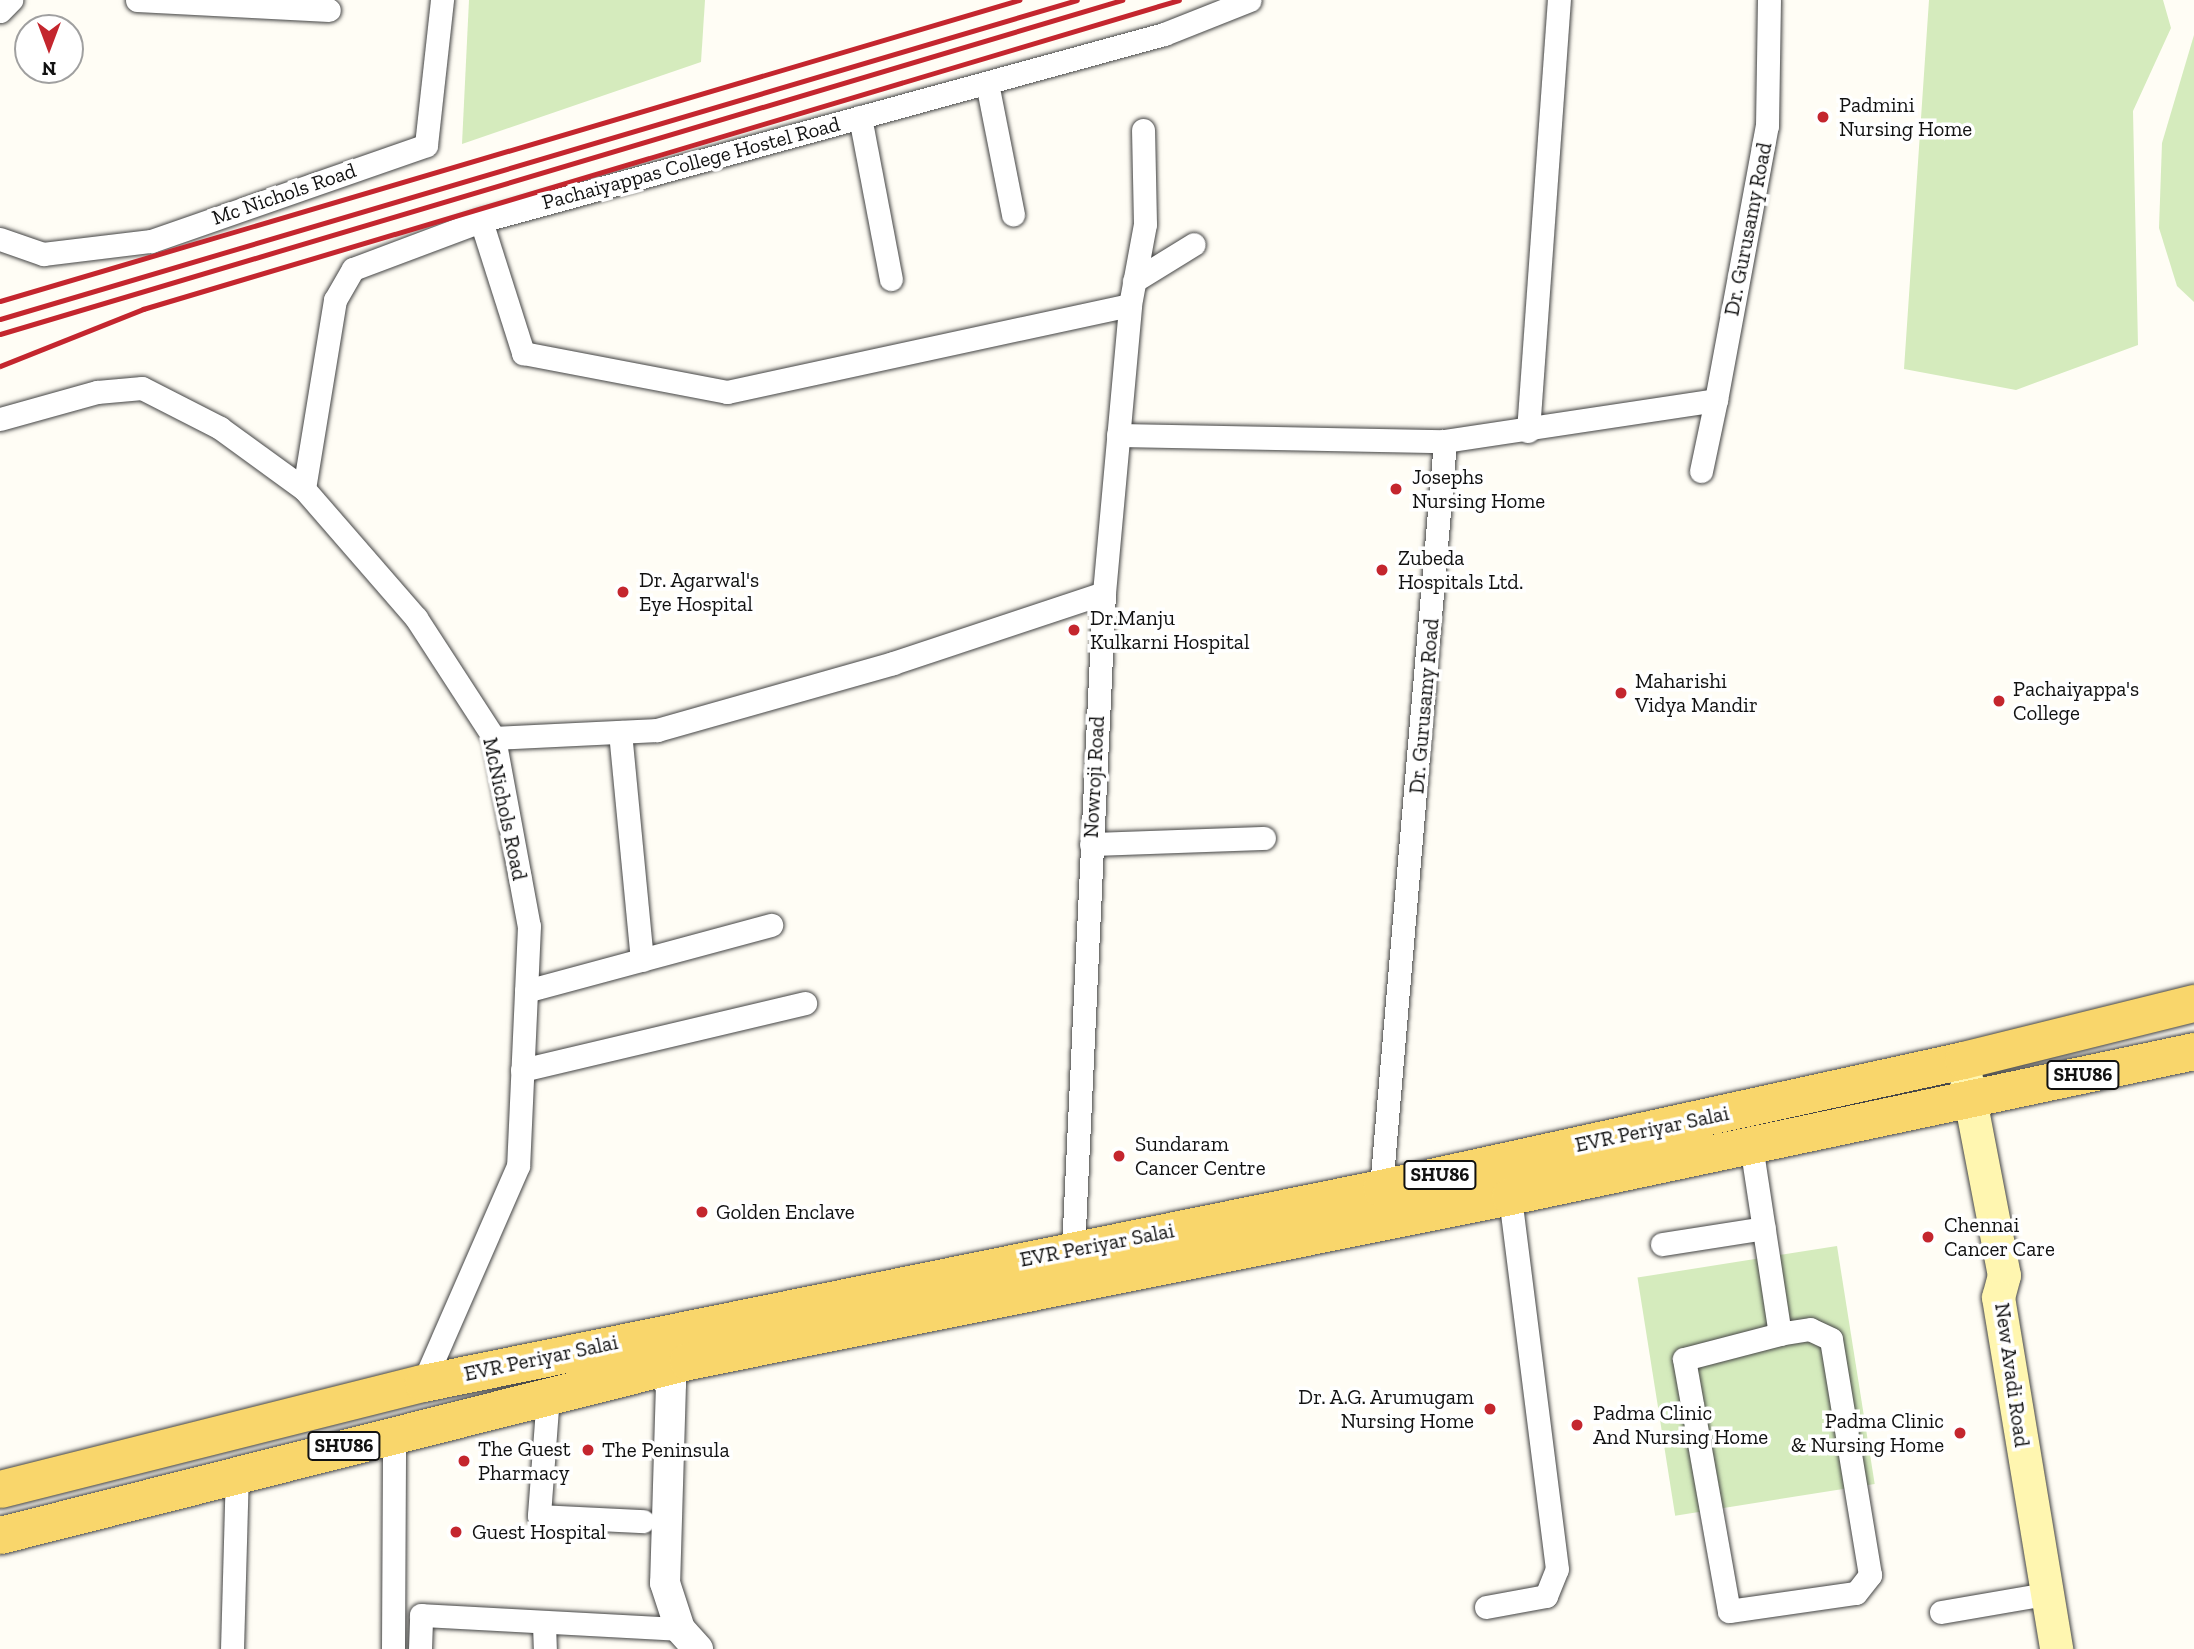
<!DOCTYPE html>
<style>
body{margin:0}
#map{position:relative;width:2194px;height:1649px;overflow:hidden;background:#fffdf5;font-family:"Zilla Slab",serif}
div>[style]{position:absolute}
.green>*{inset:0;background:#d5ebbd;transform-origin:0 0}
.roads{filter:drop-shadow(0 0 2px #444) drop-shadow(0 0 2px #444)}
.minor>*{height:23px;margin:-11.5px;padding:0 11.5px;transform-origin:11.5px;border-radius:11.5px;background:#fff}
.tertiary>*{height:30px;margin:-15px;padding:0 15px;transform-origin:15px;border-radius:15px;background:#fff}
.secondary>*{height:33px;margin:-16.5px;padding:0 16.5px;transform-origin:16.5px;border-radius:16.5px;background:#fff6b0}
.primary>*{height:37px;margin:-18.5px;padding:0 18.5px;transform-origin:18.5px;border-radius:18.5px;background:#f9d66b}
.rail>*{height:5px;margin:-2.5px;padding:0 2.5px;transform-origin:2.5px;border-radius:2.5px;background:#c4262e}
.dots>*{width:19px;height:19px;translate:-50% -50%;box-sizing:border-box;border:4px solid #fff;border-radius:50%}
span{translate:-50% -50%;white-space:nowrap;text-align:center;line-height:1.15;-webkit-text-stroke:7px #fff;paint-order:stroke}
.shield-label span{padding:2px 5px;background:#fff;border:2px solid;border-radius:5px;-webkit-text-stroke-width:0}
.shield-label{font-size:19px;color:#111;font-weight:700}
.poi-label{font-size:21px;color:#111}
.left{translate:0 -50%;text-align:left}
.right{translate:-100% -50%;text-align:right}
.street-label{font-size:21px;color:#111}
.north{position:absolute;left:14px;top:14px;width:70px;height:70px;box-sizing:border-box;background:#fff;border:2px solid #a0a0a0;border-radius:50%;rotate:180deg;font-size:19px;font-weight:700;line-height:28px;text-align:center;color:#111}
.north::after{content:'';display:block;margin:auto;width:24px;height:32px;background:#c4262e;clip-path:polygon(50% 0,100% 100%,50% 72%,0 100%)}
</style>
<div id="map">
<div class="green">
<div style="clip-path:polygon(469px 0,705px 0,701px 62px,462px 144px)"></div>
<div style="clip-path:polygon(1929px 0,2163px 0,2171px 28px,2133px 111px,2138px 345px,2016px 390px,1904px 369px)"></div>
<div style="clip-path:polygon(2194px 35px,2194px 302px,2177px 286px,2159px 228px,2162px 143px)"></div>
<div style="left:1837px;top:1246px;width:241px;height:202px;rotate:81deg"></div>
</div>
<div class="roads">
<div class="minor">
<div style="left:137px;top:0;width:192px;rotate:3deg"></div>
<div style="left:0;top:11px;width:16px;rotate:-45deg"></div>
<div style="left:987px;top:83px;width:134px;rotate:78.8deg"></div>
<div style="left:860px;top:117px;width:165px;rotate:79.2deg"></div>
<div style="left:481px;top:221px;width:139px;rotate:72.3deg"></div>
<div style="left:523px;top:353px;width:208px;rotate:10.8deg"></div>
<div style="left:727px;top:392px;width:412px;rotate:-12.2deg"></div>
<div style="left:0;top:239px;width:46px;rotate:19.2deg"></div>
<div style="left:43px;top:254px;width:109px;rotate:-6.9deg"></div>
<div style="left:151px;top:241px;width:291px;rotate:-19.2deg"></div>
<div style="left:426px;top:145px;width:146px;rotate:-83.7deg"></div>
<div style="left:1134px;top:281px;width:70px;rotate:-31.7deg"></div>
<div style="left:0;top:419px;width:101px;rotate:-15.6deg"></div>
<div style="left:97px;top:392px;width:45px;rotate:-5.1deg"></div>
<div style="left:142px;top:388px;width:88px;rotate:27.1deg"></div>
<div style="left:220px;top:428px;width:104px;rotate:36deg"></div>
<div style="left:304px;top:489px;width:171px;rotate:49deg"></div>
<div style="left:416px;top:618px;width:143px;rotate:57deg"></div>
<div style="left:494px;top:738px;width:191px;rotate:79.5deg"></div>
<div style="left:529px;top:926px;width:240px;rotate:92.6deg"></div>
<div style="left:518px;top:1166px;width:237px;rotate:113.6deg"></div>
<div style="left:1528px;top:431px;width:432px;rotate:-85.9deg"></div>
<div style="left:1118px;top:435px;width:327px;rotate:1.1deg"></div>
<div style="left:1701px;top:471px;width:73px;rotate:-78.1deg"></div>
<div style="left:304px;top:489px;width:192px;rotate:-80.7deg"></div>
<div style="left:335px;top:300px;width:36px;rotate:-60deg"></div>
<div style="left:353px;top:269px;width:137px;rotate:-20.6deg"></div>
<div style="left:481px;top:221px;width:708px;rotate:-15.31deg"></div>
<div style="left:1164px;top:34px;width:92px;rotate:-21.6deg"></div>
<div style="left:620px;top:732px;width:229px;rotate:84.5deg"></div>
<div style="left:494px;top:738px;width:163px;rotate:-2.8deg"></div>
<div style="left:657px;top:730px;width:245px;rotate:-15.8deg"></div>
<div style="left:893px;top:663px;width:222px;rotate:-18.4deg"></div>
<div style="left:1091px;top:844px;width:173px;rotate:-2deg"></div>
<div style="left:526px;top:991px;width:254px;rotate:-15.1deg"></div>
<div style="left:522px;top:1070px;width:291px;rotate:-13.3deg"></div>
<div style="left:1751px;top:1145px;width:191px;rotate:81.3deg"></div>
<div style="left:1780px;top:1334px;width:99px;rotate:165.4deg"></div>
<div style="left:1684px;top:1359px;width:256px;rotate:79.9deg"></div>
<div style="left:1729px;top:1611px;width:128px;rotate:-8.1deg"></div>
<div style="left:1856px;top:1593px;width:23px;rotate:-52deg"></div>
<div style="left:1870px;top:1575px;width:239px;rotate:-99.4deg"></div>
<div style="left:1831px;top:1339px;width:23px;rotate:-155deg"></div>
<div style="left:1810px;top:1329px;width:30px;rotate:171deg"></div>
<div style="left:1381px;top:1188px;width:750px;rotate:-85.1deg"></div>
<div style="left:1445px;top:441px;width:274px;rotate:-8.6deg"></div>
<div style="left:1716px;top:400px;width:279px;rotate:-79.5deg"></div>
<div style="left:1767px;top:126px;width:126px;rotate:-89.1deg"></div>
<div style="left:1662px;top:1244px;width:103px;rotate:-8.9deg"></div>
<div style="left:1073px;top:1250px;width:658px;rotate:-87.3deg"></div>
<div style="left:1104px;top:593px;width:289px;rotate:-84.8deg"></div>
<div style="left:1130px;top:305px;width:82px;rotate:-79.5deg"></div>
<div style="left:1145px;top:224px;width:94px;rotate:-91.2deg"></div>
<div style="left:548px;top:1395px;width:121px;rotate:94.3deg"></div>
<div style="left:539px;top:1516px;width:104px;rotate:2.8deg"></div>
<div style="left:1486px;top:1607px;width:61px;rotate:-10.4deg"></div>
<div style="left:1546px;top:1596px;width:29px;rotate:-68deg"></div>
<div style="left:1557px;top:1569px;width:376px;rotate:-97.2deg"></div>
<div style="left:1941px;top:1612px;width:106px;rotate:-9.8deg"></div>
<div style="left:544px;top:1624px;width:25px;rotate:88deg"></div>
<div style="left:232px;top:1649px;width:175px;rotate:-88.4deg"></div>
<div style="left:393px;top:1649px;width:216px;rotate:-89.7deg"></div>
<div style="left:420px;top:1649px;width:34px;rotate:-88deg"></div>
<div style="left:421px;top:1615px;width:259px;rotate:3.1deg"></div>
</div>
<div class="tertiary">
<div style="left:655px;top:1369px;width:22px;rotate:43deg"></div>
<div style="left:671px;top:1384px;width:199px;rotate:91.7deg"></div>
<div style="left:665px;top:1583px;width:48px;rotate:71.9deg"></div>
<div style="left:680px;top:1629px;width:27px;rotate:48deg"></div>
</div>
<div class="secondary">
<div style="left:1965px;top:1073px;width:206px;rotate:79.1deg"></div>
<div style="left:2004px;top:1275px;width:23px;rotate:105deg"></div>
<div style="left:1998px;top:1297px;width:357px;rotate:80.6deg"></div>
</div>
<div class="primary">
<div style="left:0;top:1489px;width:436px;rotate:-14.1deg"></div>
<div style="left:423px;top:1383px;width:978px;rotate:-11.51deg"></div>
<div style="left:1381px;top:1188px;width:596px;rotate:-12.4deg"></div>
<div style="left:1963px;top:1060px;width:238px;rotate:-13.9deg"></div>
<div style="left:0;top:1535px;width:710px;rotate:-14.19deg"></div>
<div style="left:688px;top:1361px;width:838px;rotate:-11.35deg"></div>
<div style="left:1510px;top:1196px;width:699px;rotate:-11.97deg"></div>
</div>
</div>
<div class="rail">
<div style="left:0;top:301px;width:1063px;rotate:-16.46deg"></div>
<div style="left:0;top:319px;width:1123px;rotate:-16.5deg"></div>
<div style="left:0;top:334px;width:1171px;rotate:-16.58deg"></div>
<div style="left:0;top:366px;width:154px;rotate:-21.7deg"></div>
<div style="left:143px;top:309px;width:1081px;rotate:-16.61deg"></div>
</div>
<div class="dots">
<div style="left:1823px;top:117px;background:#c4262e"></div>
<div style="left:1396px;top:489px;background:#c4262e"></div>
<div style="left:1382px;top:570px;background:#c4262e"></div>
<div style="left:623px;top:592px;background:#c4262e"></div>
<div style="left:1074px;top:630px;background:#c4262e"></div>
<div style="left:1621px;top:693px;background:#c4262e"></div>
<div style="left:1999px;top:701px;background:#c4262e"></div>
<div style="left:1119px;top:1156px;background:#c4262e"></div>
<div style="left:702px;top:1212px;background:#c4262e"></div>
<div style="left:1928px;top:1237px;background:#c4262e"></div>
<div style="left:1490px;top:1409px;background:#c4262e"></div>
<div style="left:1577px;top:1425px;background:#c4262e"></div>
<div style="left:1960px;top:1433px;background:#c4262e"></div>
<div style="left:588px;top:1450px;background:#c4262e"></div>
<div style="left:464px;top:1461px;background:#c4262e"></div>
<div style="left:456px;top:1532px;background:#c4262e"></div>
</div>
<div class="shield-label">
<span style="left:2083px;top:1075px">SHU86</span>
<span style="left:1440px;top:1175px">SHU86</span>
<span style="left:344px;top:1446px">SHU86</span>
</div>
<div class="poi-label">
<span class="left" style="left:1839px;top:117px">Padmini<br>Nursing Home</span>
<span class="left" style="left:1412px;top:489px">Josephs<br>Nursing Home</span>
<span class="left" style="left:1398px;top:570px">Zubeda<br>Hospitals Ltd.</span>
<span class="left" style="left:639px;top:592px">Dr. Agarwal's<br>Eye Hospital</span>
<span class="left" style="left:1090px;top:630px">Dr.Manju<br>Kulkarni Hospital</span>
<span class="left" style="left:1635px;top:693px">Maharishi<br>Vidya Mandir</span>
<span class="left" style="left:2013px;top:701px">Pachaiyappa's<br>College</span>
<span class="left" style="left:1135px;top:1156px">Sundaram<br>Cancer Centre</span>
<span class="left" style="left:716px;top:1212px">Golden Enclave</span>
<span class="left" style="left:1944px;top:1237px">Chennai<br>Cancer Care</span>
<span class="right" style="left:1474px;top:1409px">Dr. A.G. Arumugam<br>Nursing Home</span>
<span class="left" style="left:1593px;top:1425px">Padma Clinic<br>And Nursing Home</span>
<span class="right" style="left:1944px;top:1433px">Padma Clinic<br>&amp; Nursing Home</span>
<span class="left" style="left:478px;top:1461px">The Guest<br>Pharmacy</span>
<span class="left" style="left:602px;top:1450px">The Peninsula</span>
<span class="left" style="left:472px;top:1532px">Guest Hospital</span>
</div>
<div class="street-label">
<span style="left:691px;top:163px;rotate:-15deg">Pachaiyappas College Hostel Road</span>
<span style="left:284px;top:194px;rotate:-19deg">Mc Nichols Road</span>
<span style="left:1748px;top:229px;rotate:-79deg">Dr. Gurusamy Road</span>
<span style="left:1424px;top:706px;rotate:-85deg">Dr. Gurusamy Road</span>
<span style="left:1094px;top:777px;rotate:-87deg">Nowroji Road</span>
<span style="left:505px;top:809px;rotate:78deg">McNichols Road</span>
<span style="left:1652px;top:1129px;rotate:-12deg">EVR Periyar Salai</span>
<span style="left:1097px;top:1245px;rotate:-11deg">EVR Periyar Salai</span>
<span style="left:541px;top:1358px;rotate:-12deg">EVR Periyar Salai</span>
<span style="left:2012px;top:1375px;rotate:82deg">New Avadi Road</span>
</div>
<div class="north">N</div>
</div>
